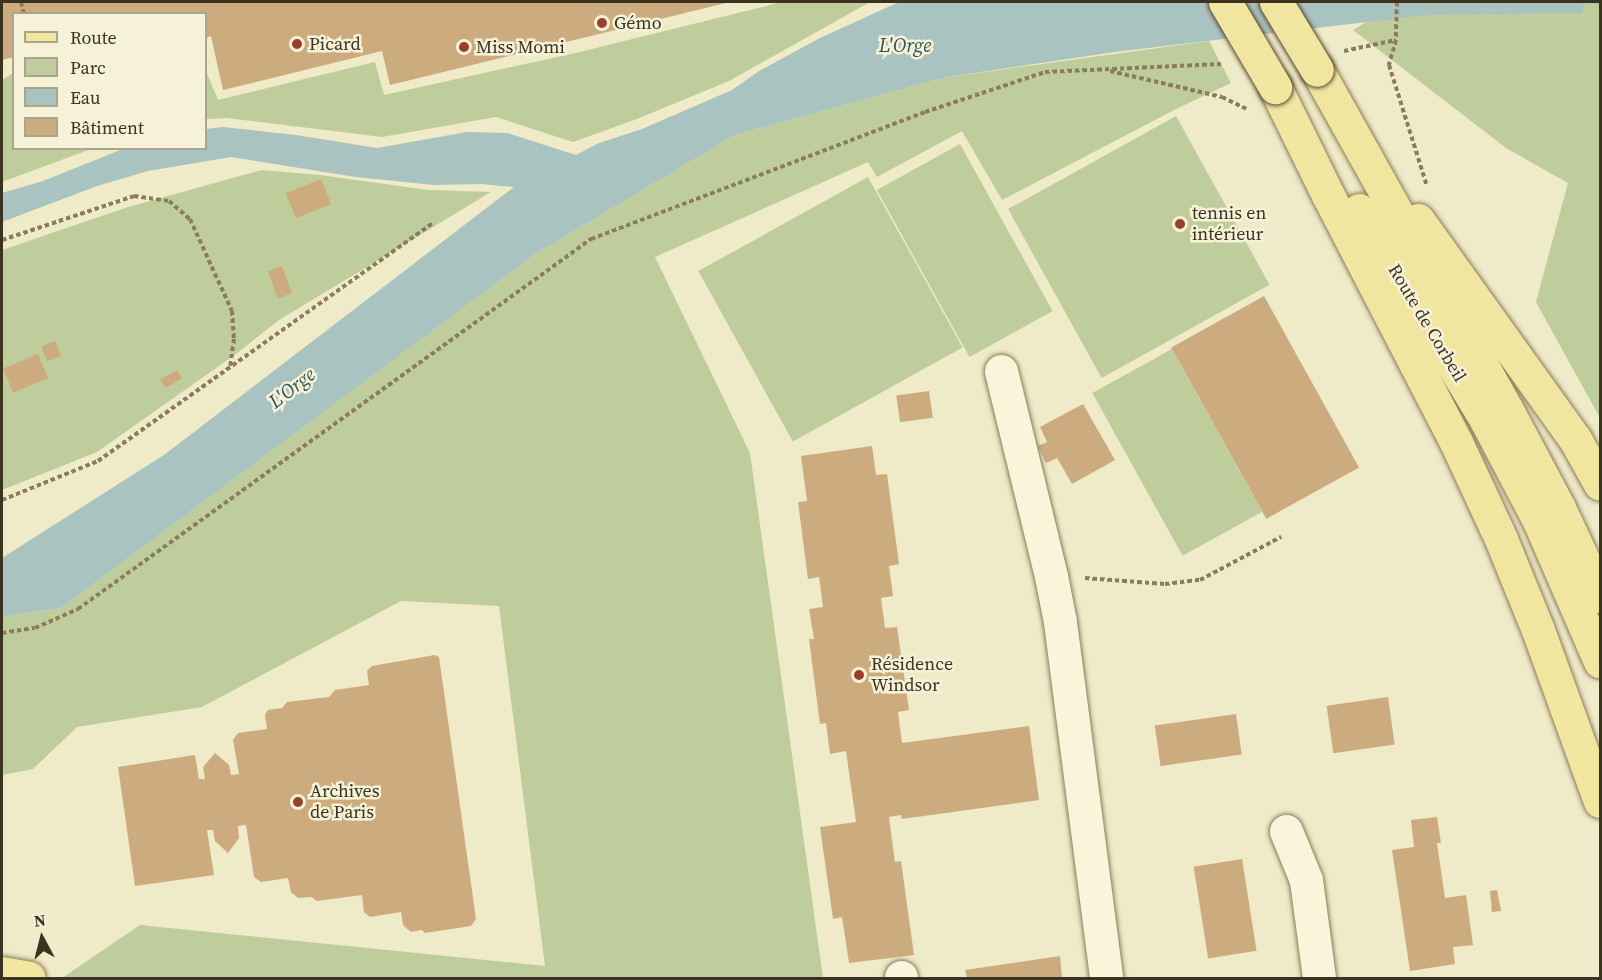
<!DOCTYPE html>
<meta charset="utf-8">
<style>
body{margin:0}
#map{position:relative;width:1602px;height:980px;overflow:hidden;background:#efeac7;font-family:"Source Serif 4",serif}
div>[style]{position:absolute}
.green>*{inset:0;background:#becd9b;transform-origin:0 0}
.water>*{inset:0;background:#a9c3c0}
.building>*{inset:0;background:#ccac7e;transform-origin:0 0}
.path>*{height:4px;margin-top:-2px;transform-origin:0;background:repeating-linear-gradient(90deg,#8b7d5c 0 4.5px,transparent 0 7.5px)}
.roads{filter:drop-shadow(0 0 2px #8b7d5c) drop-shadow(0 0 2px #8b7d5c)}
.minor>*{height:33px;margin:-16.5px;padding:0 16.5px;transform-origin:16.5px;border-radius:16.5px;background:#f9f5db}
.major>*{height:33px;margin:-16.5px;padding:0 16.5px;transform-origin:16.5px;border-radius:16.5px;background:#f1e6a0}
.bridges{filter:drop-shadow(0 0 2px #594a30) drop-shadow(0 0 2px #594a30)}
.major-bridge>*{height:33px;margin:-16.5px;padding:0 16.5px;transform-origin:16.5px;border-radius:16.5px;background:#f1e6a0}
.dots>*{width:16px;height:16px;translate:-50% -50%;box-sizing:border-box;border:3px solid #f6f2d7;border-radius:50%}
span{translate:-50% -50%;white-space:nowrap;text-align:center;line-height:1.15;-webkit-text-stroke:5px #f6f2d7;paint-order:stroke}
.poi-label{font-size:18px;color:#3b3220}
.left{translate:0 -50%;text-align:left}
.street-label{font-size:18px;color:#3b3220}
.water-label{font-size:20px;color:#2f565b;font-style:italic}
.frame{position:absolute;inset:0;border:3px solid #3b3220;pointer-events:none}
.legend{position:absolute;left:12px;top:12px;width:195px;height:138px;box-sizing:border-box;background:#f6f2d7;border:2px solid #aba58e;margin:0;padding:8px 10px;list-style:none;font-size:18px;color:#3b3220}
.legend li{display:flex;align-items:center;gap:12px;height:30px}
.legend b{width:30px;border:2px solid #aba58e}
.north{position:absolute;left:12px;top:908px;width:60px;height:60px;-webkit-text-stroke:4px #f6f2d7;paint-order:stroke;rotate:353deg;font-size:16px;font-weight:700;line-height:24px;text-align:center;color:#3b3220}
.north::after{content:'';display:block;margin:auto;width:21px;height:27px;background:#3b3220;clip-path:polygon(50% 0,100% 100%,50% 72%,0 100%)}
</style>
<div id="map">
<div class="green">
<div style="clip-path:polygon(782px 2px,870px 2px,729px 81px,637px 119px,573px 142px,496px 117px,382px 137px,227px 118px,206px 119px,206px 71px,218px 100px,375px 62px,384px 95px,580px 52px)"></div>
<div style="clip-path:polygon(1400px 2px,1600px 2px,1600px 418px,1536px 302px,1568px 183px,1506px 148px,1353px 30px)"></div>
<div style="clip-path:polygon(1209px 41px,1231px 83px,1176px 109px,1002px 200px,962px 131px,877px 177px,868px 162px,655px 257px,750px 453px,823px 978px,62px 978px,140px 925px,545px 966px,499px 606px,401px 601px,202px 707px,77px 727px,33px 769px,2px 775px,2px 617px,61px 608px,534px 255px,735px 135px,947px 77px)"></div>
<div style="clip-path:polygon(13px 73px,14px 148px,91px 149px,2px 182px,2px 80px)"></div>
<div style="left:1176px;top:116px;width:193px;height:192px;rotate:61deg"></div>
<div style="left:960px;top:144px;width:191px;height:95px;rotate:61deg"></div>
<div style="clip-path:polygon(261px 170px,320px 175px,428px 190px,491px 192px,279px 320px,236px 354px,97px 452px,2px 490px,2px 250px,128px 207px)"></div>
<div style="left:868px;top:177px;width:195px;height:194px;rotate:61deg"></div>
<div style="left:1172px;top:349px;width:186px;height:91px;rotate:61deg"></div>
</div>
<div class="water">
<div style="clip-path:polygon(899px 2px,1600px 2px,1600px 4px,1583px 5px,1583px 13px,1426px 15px,1115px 52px,947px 77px,735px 135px,534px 255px,61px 608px,2px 617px,2px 558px,164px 455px,514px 187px,481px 184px,434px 185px,356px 177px,231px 157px,148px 171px,97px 186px,2px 222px,2px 193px,43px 181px,123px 149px,206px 148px,206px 129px,223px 127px,296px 135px,377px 148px,467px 132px,507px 133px,576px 155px,599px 143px,642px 129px,732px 90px,759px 71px,820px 38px)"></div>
</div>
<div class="building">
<div style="clip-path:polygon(2px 2px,730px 2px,390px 85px,382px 51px,223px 90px,211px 36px,206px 38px,206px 14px,14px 14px,14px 57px,2px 60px)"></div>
<div style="left:321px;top:179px;width:27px;height:38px;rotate:68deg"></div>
<div style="left:282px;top:266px;width:29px;height:15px;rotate:70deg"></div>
<div style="left:1264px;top:296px;width:196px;height:106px;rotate:61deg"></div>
<div style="left:55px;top:341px;width:16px;height:15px;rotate:68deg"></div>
<div style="left:38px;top:354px;width:26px;height:38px;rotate:67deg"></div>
<div style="left:177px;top:370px;width:10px;height:19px;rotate:61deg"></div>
<div style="left:929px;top:391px;width:27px;height:33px;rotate:82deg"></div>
<div style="clip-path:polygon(1083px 404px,1115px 460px,1072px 484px,1057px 458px,1046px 463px,1038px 446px,1047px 442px,1040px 427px)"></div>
<div style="clip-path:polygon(872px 446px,876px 475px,887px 474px,899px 564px,889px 566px,893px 596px,881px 598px,885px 628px,897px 627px,909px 710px,898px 712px,902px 743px,1029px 726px,1039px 800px,902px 819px,901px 815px,889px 817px,895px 862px,901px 861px,914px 955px,849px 963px,842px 917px,833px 919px,820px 827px,856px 822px,846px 751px,830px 754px,826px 723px,820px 724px,809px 639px,814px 639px,809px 609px,823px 607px,819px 577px,808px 579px,798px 502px,807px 501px,801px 456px)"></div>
<div style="clip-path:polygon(435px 655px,439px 657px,476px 919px,471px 926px,425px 933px,422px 930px,411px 932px,403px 925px,401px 912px,370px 917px,364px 912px,362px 895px,317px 901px,311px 897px,298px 898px,291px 892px,288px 878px,261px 882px,254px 877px,246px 825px,238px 826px,239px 838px,228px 853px,215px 841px,213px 830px,207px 830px,214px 875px,135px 886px,118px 767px,195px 755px,199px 779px,205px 779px,203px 767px,215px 753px,229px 765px,231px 775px,239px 774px,233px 740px,238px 733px,267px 729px,265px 715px,268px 710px,282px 708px,287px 702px,329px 697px,335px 690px,369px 685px,367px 671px,372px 666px)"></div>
<div style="left:1388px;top:697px;width:48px;height:62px;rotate:82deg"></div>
<div style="left:1236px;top:714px;width:41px;height:82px;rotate:82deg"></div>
<div style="clip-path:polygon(1437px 817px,1441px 843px,1437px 843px,1445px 898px,1466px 895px,1473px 945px,1453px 947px,1455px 964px,1410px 971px,1392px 850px,1414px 847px,1411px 820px)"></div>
<div style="left:1242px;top:859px;width:93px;height:49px;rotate:81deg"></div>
<div style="clip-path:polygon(1497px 890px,1501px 911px,1492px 912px,1490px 891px)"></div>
<div style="clip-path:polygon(1060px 956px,1062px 978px,967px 978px,965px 970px)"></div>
</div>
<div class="path">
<div style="left:21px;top:2px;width:12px;rotate:76deg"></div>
<div style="left:1397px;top:2px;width:38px;rotate:92deg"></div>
<div style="left:1396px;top:40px;width:26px;rotate:106deg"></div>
<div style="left:1389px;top:65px;width:127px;rotate:72.6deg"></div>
<div style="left:1344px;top:51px;width:53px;rotate:-11.9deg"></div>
<div style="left:1110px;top:71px;width:115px;rotate:13.1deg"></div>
<div style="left:1222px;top:97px;width:28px;rotate:26deg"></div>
<div style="left:2px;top:240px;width:139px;rotate:-18.4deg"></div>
<div style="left:134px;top:196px;width:35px;rotate:8deg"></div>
<div style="left:169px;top:201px;width:28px;rotate:41deg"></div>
<div style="left:190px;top:219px;width:101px;rotate:65.5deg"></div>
<div style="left:232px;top:311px;width:28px;rotate:86deg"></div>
<div style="left:234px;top:339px;width:27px;rotate:98deg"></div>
<div style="left:2px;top:500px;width:104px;rotate:-22.1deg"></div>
<div style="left:98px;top:461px;width:412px;rotate:-35.4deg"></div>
<div style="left:1085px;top:578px;width:80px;rotate:4.3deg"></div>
<div style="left:1165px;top:584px;width:35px;rotate:-7deg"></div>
<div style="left:1200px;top:580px;width:92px;rotate:-28deg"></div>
<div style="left:2px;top:633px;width:33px;rotate:-9deg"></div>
<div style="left:35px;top:628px;width:47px;rotate:-23.8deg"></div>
<div style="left:78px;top:609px;width:633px;rotate:-35.8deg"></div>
<div style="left:591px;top:239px;width:357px;rotate:-20.8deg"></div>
<div style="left:925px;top:112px;width:126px;rotate:-18.4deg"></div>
<div style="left:1045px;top:72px;width:176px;rotate:-2.6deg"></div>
</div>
<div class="roads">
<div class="minor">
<div style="left:1001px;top:371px;width:211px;rotate:76.3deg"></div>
<div style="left:1051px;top:576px;width:47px;rotate:78.9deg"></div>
<div style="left:1060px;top:622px;width:359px;rotate:82.6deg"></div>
<div style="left:1286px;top:831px;width:53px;rotate:67.8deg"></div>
<div style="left:1306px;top:880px;width:99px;rotate:82.4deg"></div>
<div style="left:901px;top:977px;width:1px;rotate:90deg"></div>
</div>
<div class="major">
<div style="left:1317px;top:70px;width:389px;rotate:60.8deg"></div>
<div style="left:1507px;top:410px;width:111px;rotate:62deg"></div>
<div style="left:1559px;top:508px;width:97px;rotate:65deg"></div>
<div style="left:1275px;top:87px;width:120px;rotate:63.9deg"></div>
<div style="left:1328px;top:195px;width:278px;rotate:62.6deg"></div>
<div style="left:1456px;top:442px;width:107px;rotate:65.1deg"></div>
<div style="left:1501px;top:539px;width:98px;rotate:67.9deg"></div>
<div style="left:1538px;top:630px;width:182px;rotate:70.1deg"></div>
<div style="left:1359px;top:210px;width:245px;rotate:58.8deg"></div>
<div style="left:1486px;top:420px;width:114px;rotate:62.3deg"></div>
<div style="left:1539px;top:521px;width:153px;rotate:66.5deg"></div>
<div style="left:1418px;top:220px;width:269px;rotate:54.4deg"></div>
<div style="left:1575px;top:439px;width:51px;rotate:60.9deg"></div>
<div style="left:2px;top:973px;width:27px;rotate:10deg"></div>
</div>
</div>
<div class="bridges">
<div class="major-bridge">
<div style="left:1225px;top:2px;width:99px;rotate:59.5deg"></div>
<div style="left:1276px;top:2px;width:79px;rotate:58.9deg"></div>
</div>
</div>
<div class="dots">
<div style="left:602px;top:23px;background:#9a3f2c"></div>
<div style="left:297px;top:44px;background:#9a3f2c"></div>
<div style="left:464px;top:47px;background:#9a3f2c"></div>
<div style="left:1180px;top:224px;background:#9a3f2c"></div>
<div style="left:859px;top:675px;background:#9a3f2c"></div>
<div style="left:298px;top:802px;background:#9a3f2c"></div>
</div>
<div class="poi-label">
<span class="left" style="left:614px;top:23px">Gémo</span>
<span class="left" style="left:309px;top:44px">Picard</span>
<span class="left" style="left:476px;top:47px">Miss Momi</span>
<span class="left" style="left:1192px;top:224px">tennis en<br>intérieur</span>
<span class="left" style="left:871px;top:675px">Résidence<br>Windsor</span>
<span class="left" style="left:310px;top:802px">Archives<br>de Paris</span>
</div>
<div class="street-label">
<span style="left:1427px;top:323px;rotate:59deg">Route de Corbeil</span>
</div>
<div class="water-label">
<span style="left:905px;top:45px">L'Orge</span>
<span style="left:292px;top:388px;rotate:-38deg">L'Orge</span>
</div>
<div class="frame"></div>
<ul class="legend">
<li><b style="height:8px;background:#f1e6a0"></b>Route</li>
<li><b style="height:16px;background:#becd9b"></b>Parc</li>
<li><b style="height:16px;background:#a9c3c0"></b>Eau</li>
<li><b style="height:16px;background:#ccac7e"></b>Bâtiment</li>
</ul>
<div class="north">N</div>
</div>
